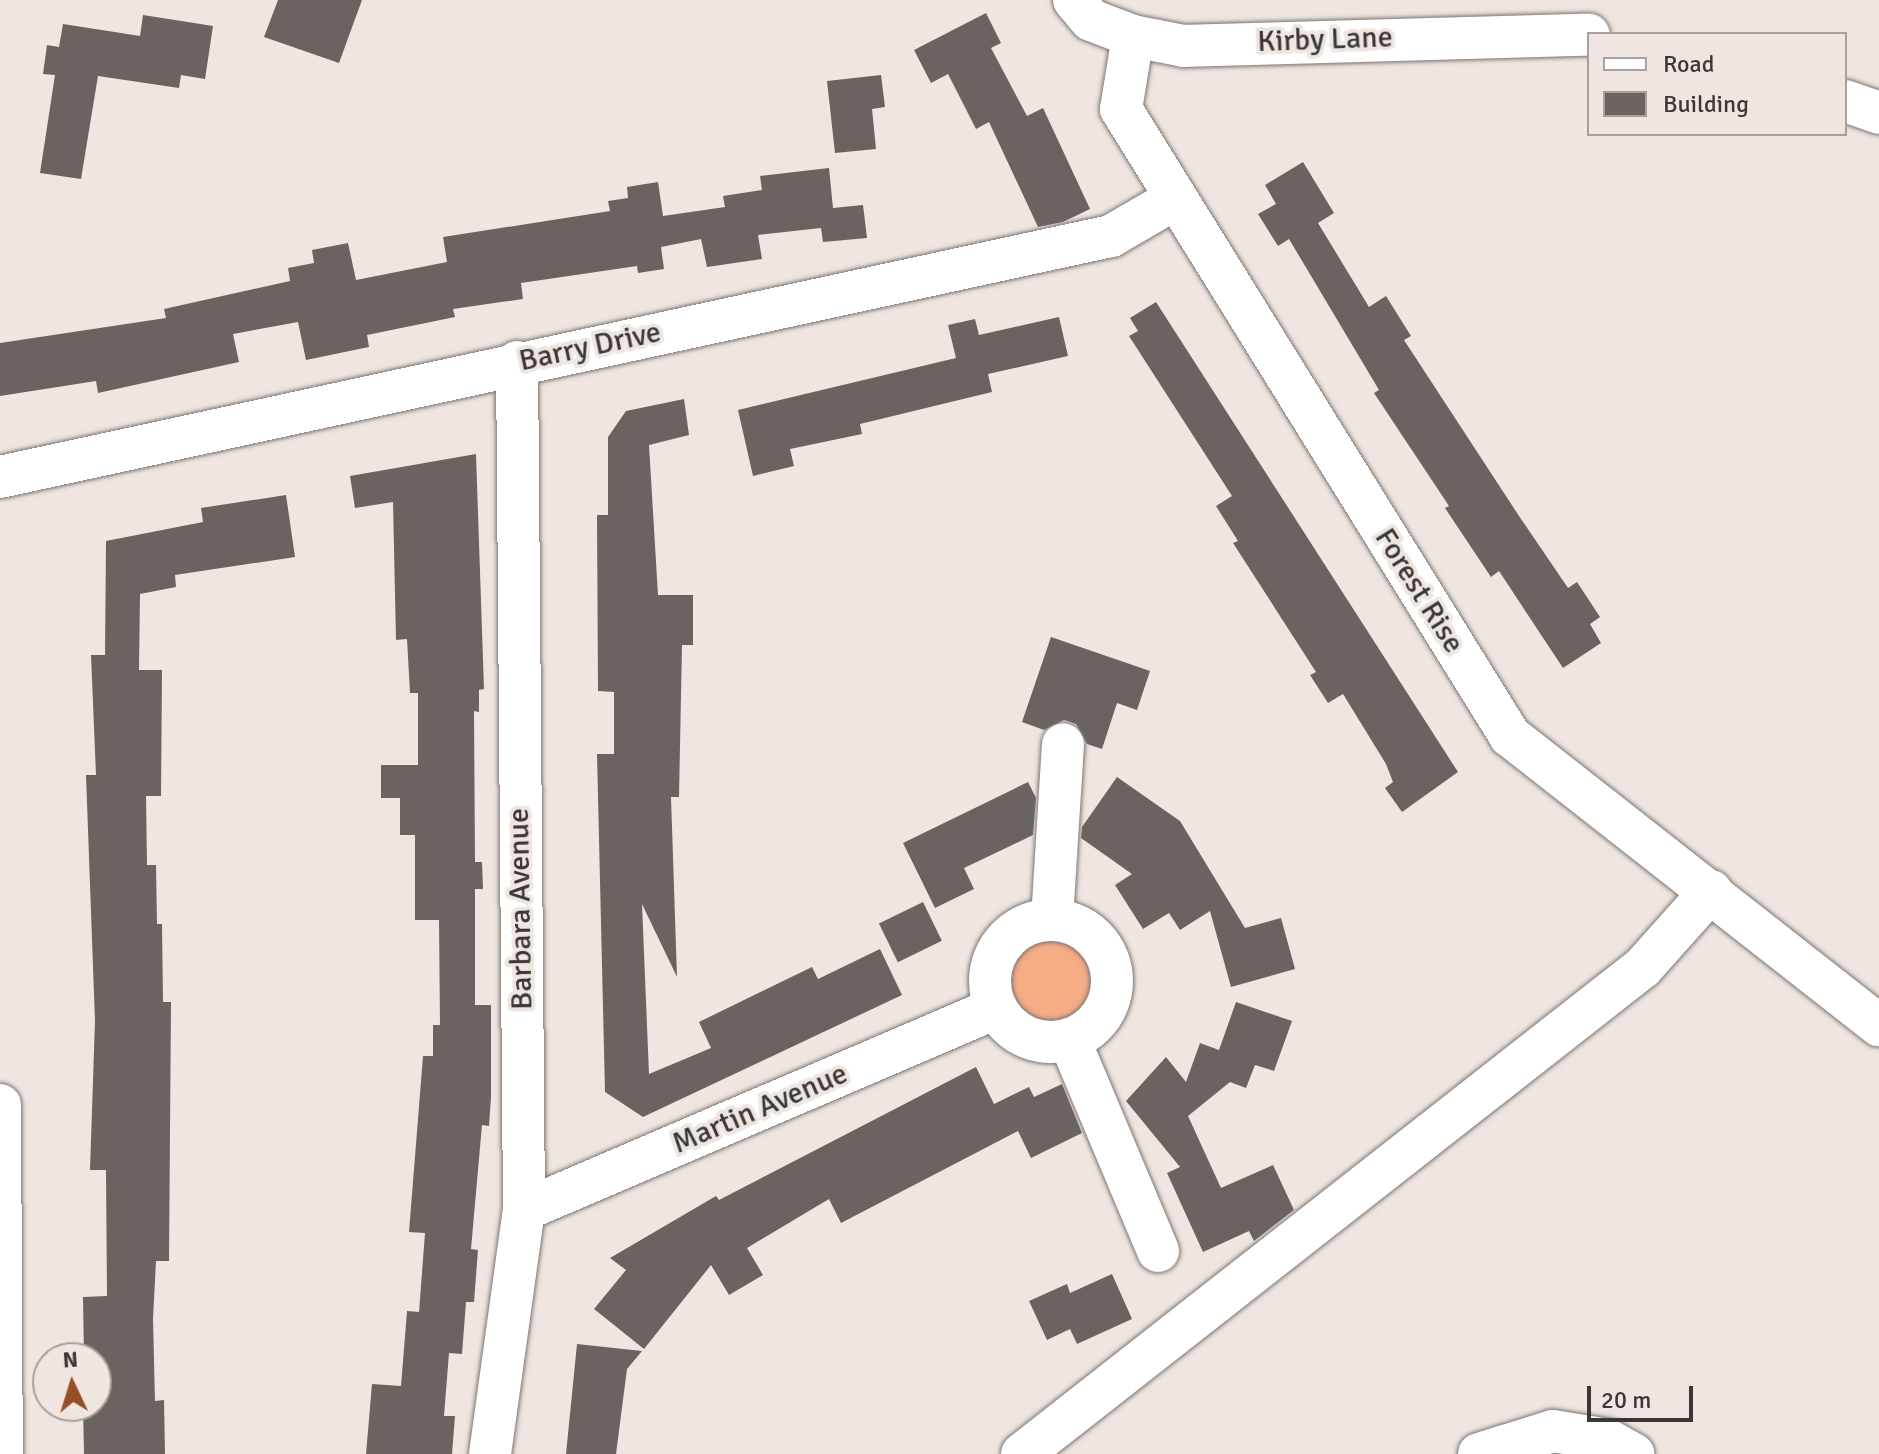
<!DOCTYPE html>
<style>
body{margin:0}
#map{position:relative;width:1879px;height:1454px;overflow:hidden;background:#efe6e1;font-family:Signika,sans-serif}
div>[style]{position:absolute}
.green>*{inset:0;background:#f6ac85}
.round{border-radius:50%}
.building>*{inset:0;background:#6b635f;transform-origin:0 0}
.roads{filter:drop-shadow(0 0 2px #7d7571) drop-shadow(0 0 2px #7d7571)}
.minor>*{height:42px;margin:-21px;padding:0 21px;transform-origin:21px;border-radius:21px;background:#fff}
.minor>.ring{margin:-21px;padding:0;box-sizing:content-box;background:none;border:42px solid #fff;border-radius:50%}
span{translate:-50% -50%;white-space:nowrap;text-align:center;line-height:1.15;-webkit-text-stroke:8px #efe6e1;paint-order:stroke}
.street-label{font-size:30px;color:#3a3735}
.legend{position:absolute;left:1587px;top:32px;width:260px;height:104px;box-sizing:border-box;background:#efe6e1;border:2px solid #a7a09c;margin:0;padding:10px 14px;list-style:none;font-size:24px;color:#3a3735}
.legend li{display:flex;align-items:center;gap:16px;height:40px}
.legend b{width:40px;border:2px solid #a7a09c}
.north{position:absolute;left:32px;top:1342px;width:80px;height:80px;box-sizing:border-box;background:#efe6e1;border:2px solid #a7a09c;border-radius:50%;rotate:356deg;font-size:22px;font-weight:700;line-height:32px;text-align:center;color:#3a3735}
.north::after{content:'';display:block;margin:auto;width:28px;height:36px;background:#954f27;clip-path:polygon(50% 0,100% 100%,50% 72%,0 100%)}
.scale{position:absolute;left:1587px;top:1386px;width:106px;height:36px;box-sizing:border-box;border:4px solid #3a3735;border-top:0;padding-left:10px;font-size:24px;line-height:28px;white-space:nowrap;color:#3a3735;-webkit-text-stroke:6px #efe6e1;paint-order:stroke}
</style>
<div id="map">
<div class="green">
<div class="round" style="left:1006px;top:934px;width:92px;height:92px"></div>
</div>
<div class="building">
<div style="clip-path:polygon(278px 0,362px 0,339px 63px,264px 37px)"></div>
<div style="clip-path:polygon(986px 13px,1001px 43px,991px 48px,1027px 116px,1043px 108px,1090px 209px,1063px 222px,1038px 227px,989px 122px,976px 129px,948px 74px,931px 83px,914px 50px)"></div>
<div style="clip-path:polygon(143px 15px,213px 26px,205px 79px,181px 75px,179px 88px,98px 76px,81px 179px,40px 173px,55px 75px,43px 74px,47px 45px,59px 47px,63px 24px,140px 36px)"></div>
<div style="clip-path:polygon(881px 75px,885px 107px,872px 109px,876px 149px,835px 153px,827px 81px)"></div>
<div style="clip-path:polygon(1303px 162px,1334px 213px,1318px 223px,1369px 307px,1386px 296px,1411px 336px,1404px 340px,1519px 516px,1568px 588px,1577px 582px,1600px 617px,1590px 624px,1601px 643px,1563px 668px,1499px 571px,1491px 577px,1445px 508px,1449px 506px,1374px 393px,1379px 390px,1289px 239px,1278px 246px,1258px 214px,1276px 204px,1265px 185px)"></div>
<div style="clip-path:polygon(829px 168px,833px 208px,863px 205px,867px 238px,823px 242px,821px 228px,758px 235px,762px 259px,707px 267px,701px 239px,661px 247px,664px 269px,638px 273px,637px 266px,521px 283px,523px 299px,453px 309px,455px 317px,367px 335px,369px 347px,306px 360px,298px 322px,233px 334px,239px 362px,98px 393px,96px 381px,0 396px,0 343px,166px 318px,164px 309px,290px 281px,288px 268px,314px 263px,312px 250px,348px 243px,356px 280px,447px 262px,443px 237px,610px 211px,608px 201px,628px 198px,627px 187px,658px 182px,663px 216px,725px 207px,723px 196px,762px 190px,760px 176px)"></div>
<div style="clip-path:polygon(1156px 302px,1458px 772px,1402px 812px,1385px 788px,1393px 782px,1386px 764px,1343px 694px,1328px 703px,1310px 675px,1316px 672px,1233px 543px,1238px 541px,1216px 506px,1232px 496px,1129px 336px,1138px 331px,1130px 318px)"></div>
<div style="clip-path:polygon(1059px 317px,1068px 356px,988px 374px,992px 392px,860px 424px,862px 434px,790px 449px,794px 466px,753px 476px,738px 410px,956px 358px,948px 325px,975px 319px,979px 335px)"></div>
<div style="clip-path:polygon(684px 399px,689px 435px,649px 445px,658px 595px,693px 595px,693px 645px,682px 645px,679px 797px,671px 797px,677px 977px,642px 904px,649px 1074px,711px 1048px,699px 1022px,812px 967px,818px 979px,880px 949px,902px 995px,643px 1117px,605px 1092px,597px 754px,614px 754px,614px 692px,598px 691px,597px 515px,608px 515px,608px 437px,626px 411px)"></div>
<div style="clip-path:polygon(476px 454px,484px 689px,479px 690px,479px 712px,474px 711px,475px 862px,482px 862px,483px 889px,475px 889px,475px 1005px,491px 1005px,491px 1097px,489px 1126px,482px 1125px,471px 1249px,478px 1250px,474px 1302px,466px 1302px,462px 1354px,449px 1353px,444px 1416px,455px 1416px,452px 1454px,366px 1454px,372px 1384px,401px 1386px,407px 1311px,419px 1312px,425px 1233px,409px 1232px,423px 1056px,433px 1056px,433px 1025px,440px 1025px,439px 920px,415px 920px,415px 835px,400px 835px,400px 798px,381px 798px,381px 765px,418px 765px,418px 693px,410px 693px,407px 639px,396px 640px,393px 502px,355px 508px,350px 476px)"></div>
<div style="clip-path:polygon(286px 495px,295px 557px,175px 575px,176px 587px,140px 594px,139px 670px,162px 670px,161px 796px,146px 796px,147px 865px,156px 865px,157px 924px,162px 924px,163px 1002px,171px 1002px,169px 1261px,156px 1261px,153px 1319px,155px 1401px,164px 1400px,165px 1454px,84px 1454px,83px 1406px,96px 1406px,96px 1358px,84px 1358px,83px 1297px,107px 1296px,106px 1170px,90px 1170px,95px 1021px,86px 775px,96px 775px,91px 655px,105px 655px,106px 541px,203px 522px,201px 508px)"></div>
<div style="clip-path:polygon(1051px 637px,1150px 671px,1137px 710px,1117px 703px,1102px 749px,1087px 744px,1076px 724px,1064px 720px,1044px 730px,1022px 722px)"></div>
<div style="clip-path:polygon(1117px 777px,1180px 821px,1245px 928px,1281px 918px,1295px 969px,1231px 987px,1210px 911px,1180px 930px,1169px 913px,1143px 929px,1115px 885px,1132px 874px,1081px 838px,1082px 827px)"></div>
<div style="clip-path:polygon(1028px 782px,1036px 798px,1033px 835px,964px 868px,974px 889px,935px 908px,903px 843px)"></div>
<div style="left:923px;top:902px;width:43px;height:49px;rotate:64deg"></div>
<div style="clip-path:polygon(1236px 1002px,1292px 1021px,1274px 1071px,1255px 1065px,1246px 1088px,1230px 1082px,1188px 1116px,1221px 1188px,1273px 1165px,1294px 1210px,1254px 1241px,1249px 1231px,1203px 1252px,1167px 1173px,1180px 1167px,1126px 1101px,1166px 1057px,1186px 1082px,1200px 1043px,1219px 1050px)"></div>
<div style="clip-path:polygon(976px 1067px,994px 1104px,1029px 1087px,1034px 1097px,1062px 1084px,1082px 1133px,1031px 1158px,1018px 1131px,841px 1223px,829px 1199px,747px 1248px,763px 1275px,729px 1295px,711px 1265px,644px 1349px,594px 1309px,626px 1270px,610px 1258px,716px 1196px,719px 1200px)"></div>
<div style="clip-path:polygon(1112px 1274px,1132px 1319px,1077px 1344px,1070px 1329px,1047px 1340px,1029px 1301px,1067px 1284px,1070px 1293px)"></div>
<div style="clip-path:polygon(577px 1344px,642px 1351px,627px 1369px,616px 1454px,566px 1454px)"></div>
</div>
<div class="roads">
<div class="minor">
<div style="left:1074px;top:0;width:26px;rotate:50deg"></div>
<div style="left:1091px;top:20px;width:45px;rotate:20.9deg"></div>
<div style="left:1133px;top:36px;width:52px;rotate:11.1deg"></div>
<div style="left:1184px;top:46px;width:405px;rotate:-1.6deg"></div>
<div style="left:1133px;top:36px;width:74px;rotate:99.3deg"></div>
<div style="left:1121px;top:109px;width:738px;rotate:58.18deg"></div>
<div style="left:1510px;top:736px;width:469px;rotate:38.1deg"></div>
<div style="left:1845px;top:101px;width:36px;rotate:19deg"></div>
<div style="left:0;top:477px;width:1137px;rotate:-12.24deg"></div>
<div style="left:1111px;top:236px;width:72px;rotate:-30.1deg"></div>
<div style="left:1052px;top:919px;width:175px;rotate:-86.4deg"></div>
<div class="ring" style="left:990px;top:920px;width:80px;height:80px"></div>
<div style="left:1069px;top:1039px;width:230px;rotate:67.2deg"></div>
<div style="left:0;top:1105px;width:349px;rotate:89.7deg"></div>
<div style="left:524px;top:1210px;width:513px;rotate:-23.17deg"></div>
<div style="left:490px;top:1454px;width:246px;rotate:-82.1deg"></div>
<div style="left:524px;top:1210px;width:848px;rotate:-90.47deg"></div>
<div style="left:1022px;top:1454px;width:789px;rotate:-38.1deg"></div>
<div style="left:1643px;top:967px;width:102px;rotate:-48.2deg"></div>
<div style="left:1479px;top:1454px;width:77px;rotate:-17.3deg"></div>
<div style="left:1553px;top:1431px;width:56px;rotate:9.3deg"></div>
<div style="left:1608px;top:1440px;width:29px;rotate:29deg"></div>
</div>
</div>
<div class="street-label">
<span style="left:1325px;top:40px;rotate:-2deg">Kirby Lane</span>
<span style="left:590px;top:347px;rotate:-12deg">Barry Drive</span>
<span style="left:1419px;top:591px;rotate:58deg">Forest Rise</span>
<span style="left:521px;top:909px;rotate:-91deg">Barbara Avenue</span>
<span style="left:760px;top:1109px;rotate:-23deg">Martin Avenue</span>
</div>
<ul class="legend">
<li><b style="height:10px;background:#fff"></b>Road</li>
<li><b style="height:22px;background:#6b635f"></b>Building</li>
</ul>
<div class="north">N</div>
<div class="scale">20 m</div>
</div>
